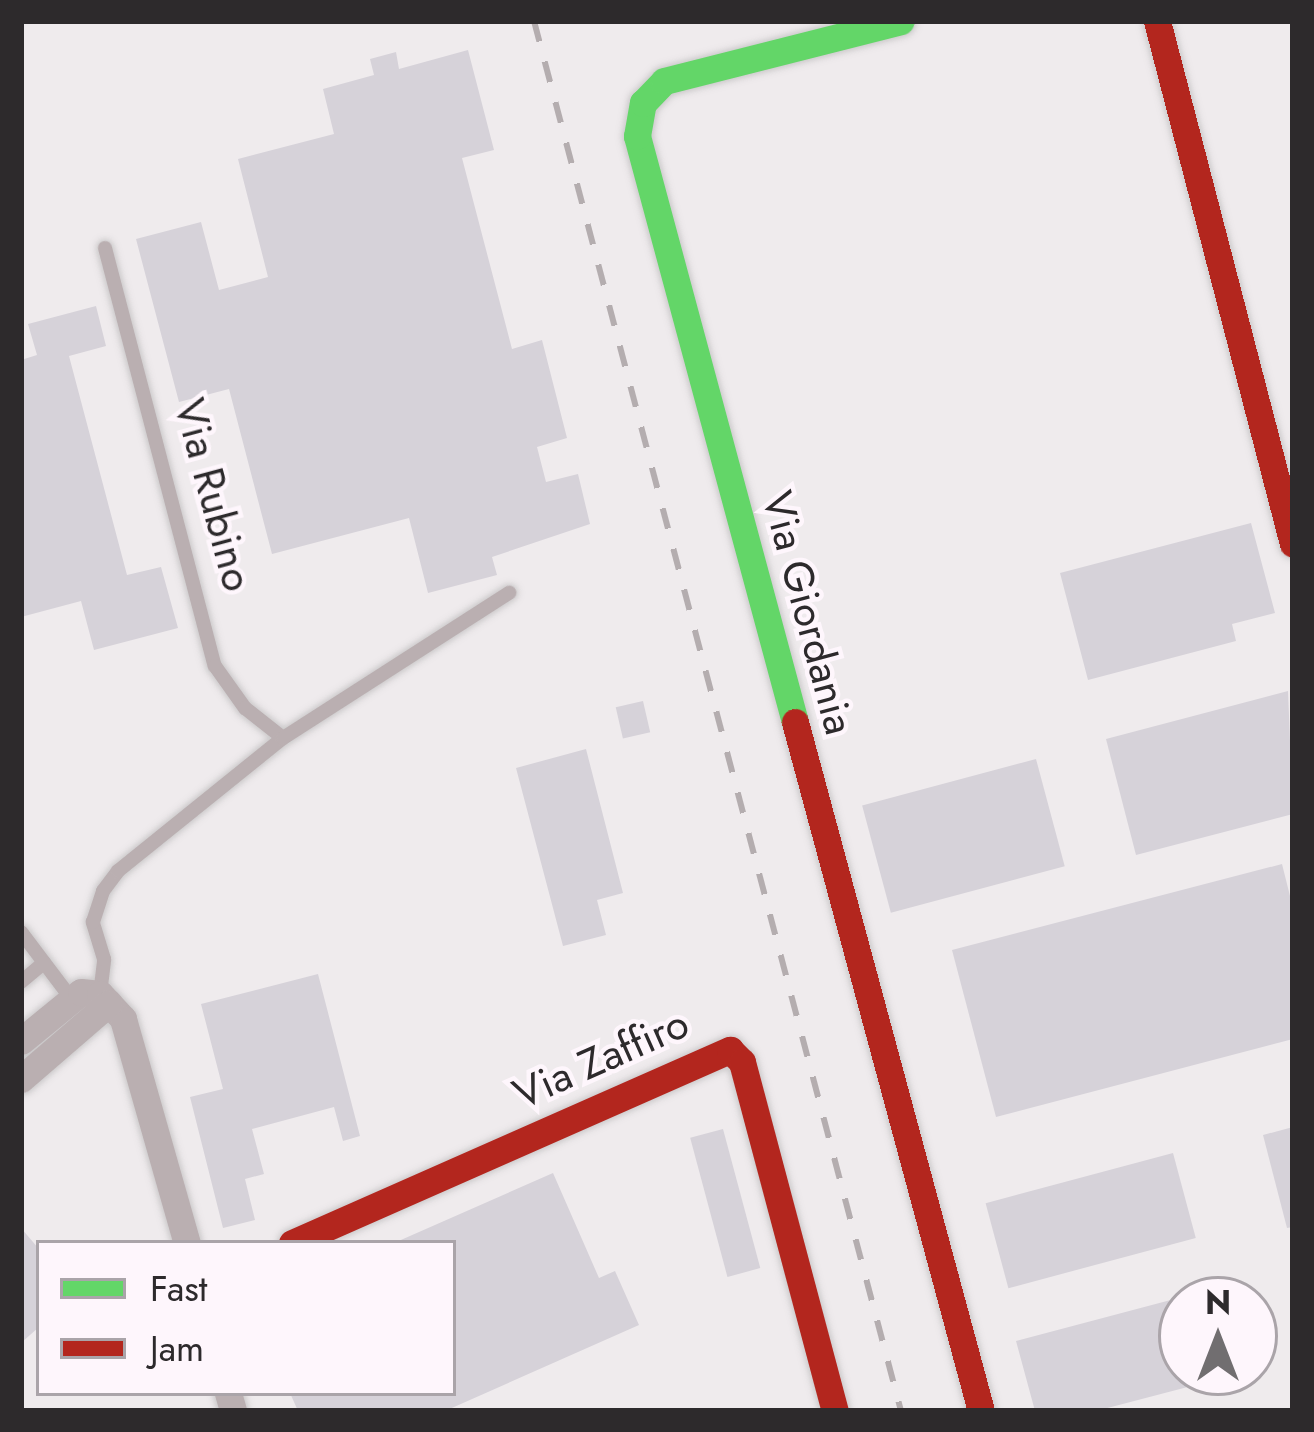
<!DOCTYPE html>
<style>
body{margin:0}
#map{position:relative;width:1314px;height:1432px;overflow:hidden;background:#efebed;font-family:Jost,sans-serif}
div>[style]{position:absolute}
.building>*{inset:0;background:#d6d2d9;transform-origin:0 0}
.roads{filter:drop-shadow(0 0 3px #cbc9ca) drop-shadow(0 0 3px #cbc9ca)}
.lane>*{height:14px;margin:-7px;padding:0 7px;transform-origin:7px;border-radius:7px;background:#baafb1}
.street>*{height:27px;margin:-13.5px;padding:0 13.5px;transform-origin:13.5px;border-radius:13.5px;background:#baafb1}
.fast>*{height:27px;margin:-13.5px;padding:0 13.5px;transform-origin:13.5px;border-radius:13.5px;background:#63d668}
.jam>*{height:27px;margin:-13.5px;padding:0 13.5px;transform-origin:13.5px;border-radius:13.5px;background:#b3261e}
.rail>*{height:6px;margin-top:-3px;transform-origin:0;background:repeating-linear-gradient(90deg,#b4adaf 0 21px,transparent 0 42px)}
span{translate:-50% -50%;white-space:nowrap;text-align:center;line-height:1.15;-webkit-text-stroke:9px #fef6fc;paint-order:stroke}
.street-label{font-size:42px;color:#2d2a2c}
.frame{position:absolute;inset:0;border:24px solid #2d2a2c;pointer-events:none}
.legend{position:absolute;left:36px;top:1240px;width:420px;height:156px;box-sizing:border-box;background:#fef6fc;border:3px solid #aaa4a9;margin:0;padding:15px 21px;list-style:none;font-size:36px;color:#2d2a2c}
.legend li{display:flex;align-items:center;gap:24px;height:60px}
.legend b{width:60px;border:3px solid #aaa4a9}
.north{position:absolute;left:1158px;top:1276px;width:120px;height:120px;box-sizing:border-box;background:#fef6fc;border:3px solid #aaa4a9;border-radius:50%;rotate:0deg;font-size:33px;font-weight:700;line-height:48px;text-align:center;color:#2d2a2c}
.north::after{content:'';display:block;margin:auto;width:42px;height:54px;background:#716e70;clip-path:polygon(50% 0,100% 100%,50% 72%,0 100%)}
</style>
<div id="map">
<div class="building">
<div style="clip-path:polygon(468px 50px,494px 150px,462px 158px,512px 349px,542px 340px,567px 438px,537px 447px,546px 482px,578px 474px,590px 524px,492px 557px,497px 575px,428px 593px,409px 518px,272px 554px,229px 389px,179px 402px,136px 239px,201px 222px,219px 290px,268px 277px,238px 159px,334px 134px,323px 89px,374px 75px,370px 59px,396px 52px,399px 69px)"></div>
<div style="clip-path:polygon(96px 306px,106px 346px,69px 356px,127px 575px,161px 567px,178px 628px,94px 650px,81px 601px,21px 617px,21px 360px,37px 355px,28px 324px)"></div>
<div style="clip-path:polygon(1251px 523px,1275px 613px,1232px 624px,1236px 641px,1088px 680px,1060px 573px)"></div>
<div style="clip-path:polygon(1288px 691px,1293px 814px,1136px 855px,1106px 739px)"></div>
<div style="left:643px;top:701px;width:32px;height:28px;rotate:77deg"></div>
<div style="clip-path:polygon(586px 749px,623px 893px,597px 900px,606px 935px,563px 946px,516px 768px)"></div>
<div style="left:1036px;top:759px;width:111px;height:180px;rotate:75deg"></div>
<div style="clip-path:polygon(1282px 864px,1293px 908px,1293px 1039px,996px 1117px,952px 950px)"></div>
<div style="clip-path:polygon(318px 974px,360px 1136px,343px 1141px,334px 1107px,252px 1129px,264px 1174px,245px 1179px,255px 1220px,223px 1228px,190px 1097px,223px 1089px,201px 1004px)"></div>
<div style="clip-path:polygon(1293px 1127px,1293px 1227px,1287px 1228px,1263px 1135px)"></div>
<div style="left:723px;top:1129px;width:144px;height:34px;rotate:75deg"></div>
<div style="left:1173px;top:1153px;width:88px;height:194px;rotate:75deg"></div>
<div style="clip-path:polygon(553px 1173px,599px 1278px,615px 1271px,639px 1325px,445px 1411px,298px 1411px,290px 1393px,453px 1393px,453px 1243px,394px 1243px)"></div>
<div style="clip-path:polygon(21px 1228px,39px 1249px,39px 1327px,21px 1343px)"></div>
<div style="clip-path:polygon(1182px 1297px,1182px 1372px,1221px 1372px,1222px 1378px,1096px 1411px,1035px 1411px,1016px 1341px)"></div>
</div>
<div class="roads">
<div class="lane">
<div style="left:105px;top:248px;width:432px;rotate:75.3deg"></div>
<div style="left:215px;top:666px;width:52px;rotate:54.5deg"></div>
<div style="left:245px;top:708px;width:48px;rotate:38.3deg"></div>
<div style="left:21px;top:932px;width:83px;rotate:52.9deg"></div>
<div style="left:21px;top:982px;width:30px;rotate:-40deg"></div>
<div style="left:100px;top:994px;width:35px;rotate:-83deg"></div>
<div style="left:104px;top:959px;width:39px;rotate:-107deg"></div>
<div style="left:93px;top:922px;width:33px;rotate:-72deg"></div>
<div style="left:103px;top:891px;width:25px;rotate:-53deg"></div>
<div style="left:118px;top:871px;width:212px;rotate:-38.9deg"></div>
<div style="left:283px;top:738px;width:269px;rotate:-32.7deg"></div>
</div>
<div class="street">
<div style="left:21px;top:1041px;width:77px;rotate:-39.2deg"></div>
<div style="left:81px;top:992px;width:19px;rotate:6deg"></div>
<div style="left:100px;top:994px;width:34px;rotate:47deg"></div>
<div style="left:123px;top:1019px;width:233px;rotate:74.1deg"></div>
<div style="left:21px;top:1079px;width:116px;rotate:-40.8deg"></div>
<div style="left:228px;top:1393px;width:19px;rotate:74deg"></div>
</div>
<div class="fast">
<div style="left:795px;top:722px;width:607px;rotate:-105.09deg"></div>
<div style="left:637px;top:136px;width:34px;rotate:-80deg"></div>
<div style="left:643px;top:103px;width:30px;rotate:-46deg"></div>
<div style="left:664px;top:81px;width:244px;rotate:-14.2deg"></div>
</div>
<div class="jam">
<div style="left:1157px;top:21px;width:540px;rotate:75.42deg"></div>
<div style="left:795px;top:722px;width:714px;rotate:74.89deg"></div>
<div style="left:292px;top:1243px;width:479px;rotate:-23.8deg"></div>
<div style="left:730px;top:1050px;width:17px;rotate:45deg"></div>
<div style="left:742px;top:1062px;width:361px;rotate:75.1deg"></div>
</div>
</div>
<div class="rail">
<div style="left:534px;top:21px;width:1438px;rotate:75.21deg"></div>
</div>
<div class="street-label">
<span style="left:213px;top:495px;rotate:75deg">Via Rubino</span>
<span style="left:808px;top:613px;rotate:75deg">Via Giordania</span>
<span style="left:601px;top:1059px;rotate:-24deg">Via Zaffiro</span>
</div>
<div class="frame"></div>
<ul class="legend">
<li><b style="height:15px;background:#63d668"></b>Fast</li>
<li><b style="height:15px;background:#b3261e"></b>Jam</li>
</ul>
<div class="north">N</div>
</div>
